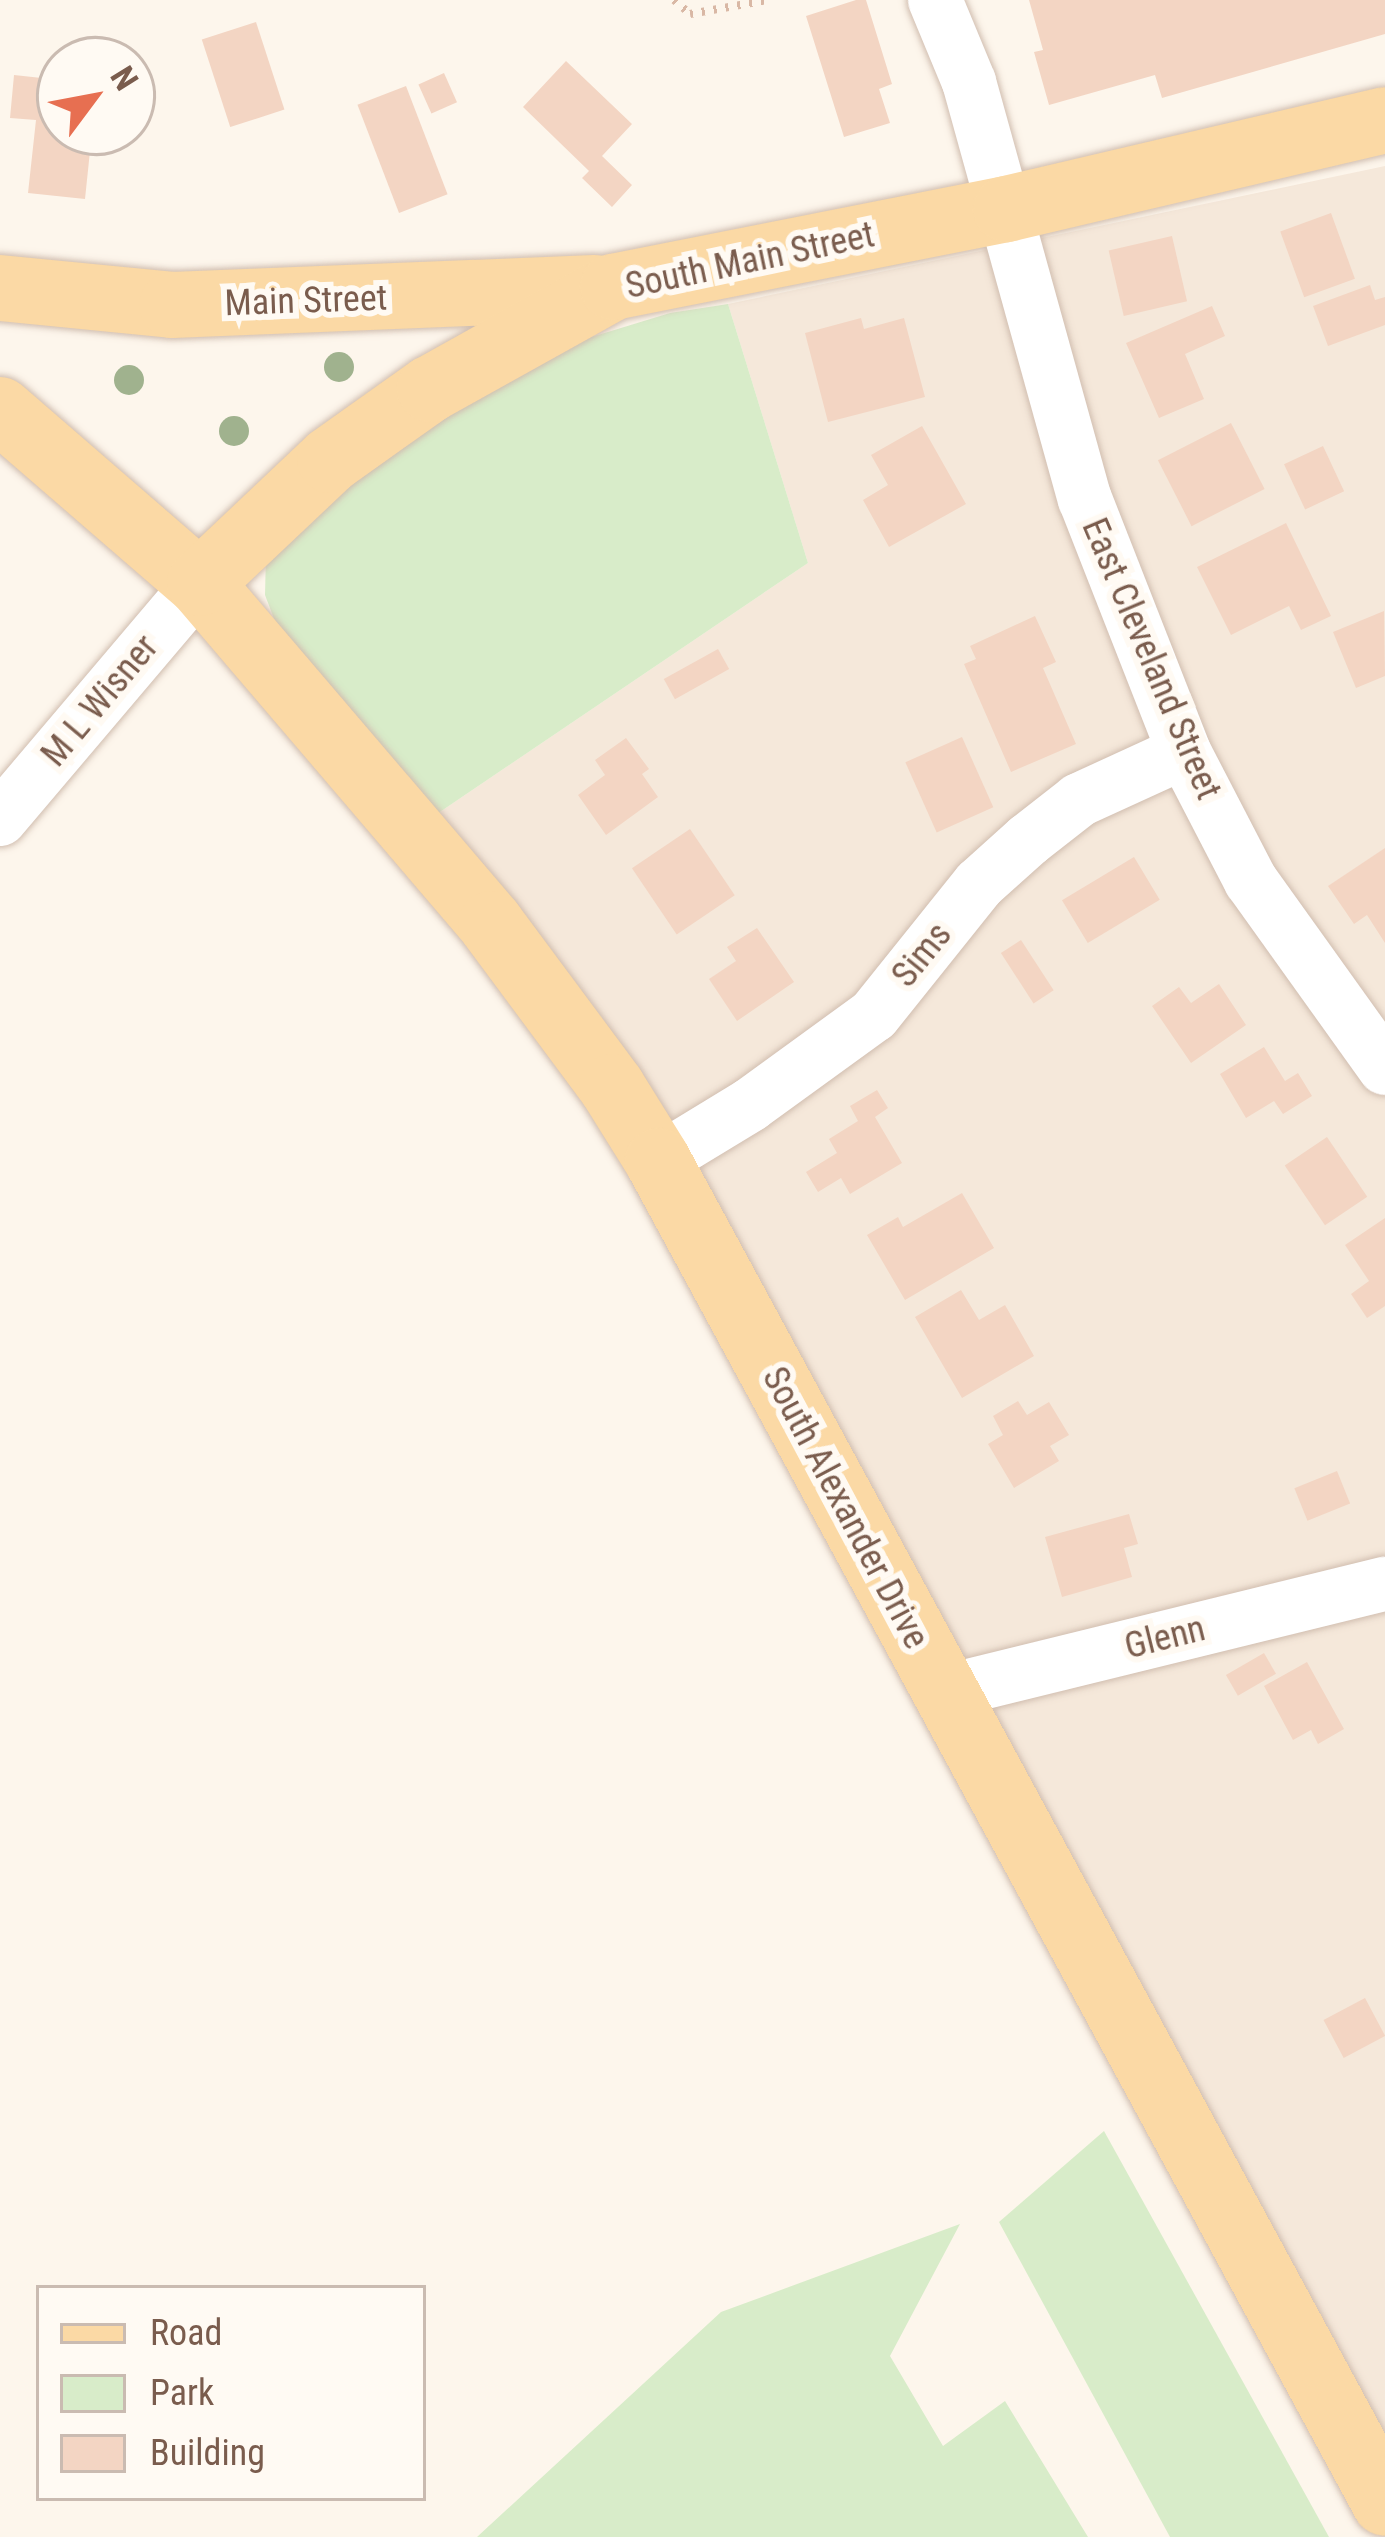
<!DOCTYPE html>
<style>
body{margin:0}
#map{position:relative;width:1385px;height:2537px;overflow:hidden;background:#fdf6ec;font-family:"Roboto Condensed",sans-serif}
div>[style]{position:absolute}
.residential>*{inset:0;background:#f5e8da}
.green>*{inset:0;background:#d8ecc9}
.building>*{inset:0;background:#f3d5c3;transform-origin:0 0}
.path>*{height:8px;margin-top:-4px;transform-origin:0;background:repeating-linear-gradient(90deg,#d9b8a5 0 3px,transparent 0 12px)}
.roads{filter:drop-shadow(0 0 3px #d1beb0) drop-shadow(0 0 3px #d1beb0)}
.minor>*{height:54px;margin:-27px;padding:0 27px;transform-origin:27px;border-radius:27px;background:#fff}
.major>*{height:66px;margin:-33px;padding:0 33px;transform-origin:33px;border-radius:33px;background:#fbd9a5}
.trees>*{width:30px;height:30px;margin:-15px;border-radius:50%;background:#a0b28e}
span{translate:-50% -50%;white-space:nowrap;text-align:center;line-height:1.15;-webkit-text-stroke:12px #fffaf3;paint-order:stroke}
.street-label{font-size:36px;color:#7a5c4d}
.legend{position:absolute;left:36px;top:2285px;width:390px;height:216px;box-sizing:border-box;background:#fffaf3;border:3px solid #cabbb1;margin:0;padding:15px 21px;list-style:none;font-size:36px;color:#7a5c4d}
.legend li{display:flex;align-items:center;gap:24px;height:60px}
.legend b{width:60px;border:3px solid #cabbb1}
.north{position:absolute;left:36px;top:36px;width:120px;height:120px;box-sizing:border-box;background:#fffaf3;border:3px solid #cabbb1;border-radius:50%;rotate:58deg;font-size:33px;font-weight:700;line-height:48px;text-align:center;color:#7a5c4d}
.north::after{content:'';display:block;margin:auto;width:42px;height:54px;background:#e76f51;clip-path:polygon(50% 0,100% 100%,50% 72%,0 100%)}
</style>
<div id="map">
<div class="residential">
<div style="clip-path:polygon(1385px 166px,1385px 2459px,431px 818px,808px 563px,728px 304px)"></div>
</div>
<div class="green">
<div style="clip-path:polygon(728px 304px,808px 563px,431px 818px,284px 645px,265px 595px,266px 554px,403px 430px,575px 342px,670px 313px)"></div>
<div style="clip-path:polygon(1104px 2131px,1329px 2537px,1170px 2537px,999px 2222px)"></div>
<div style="clip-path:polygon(960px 2224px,890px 2356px,943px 2446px,1005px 2401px,1088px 2537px,477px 2537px,721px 2312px)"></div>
</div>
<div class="building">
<div style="clip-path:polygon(856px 0,866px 0,892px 84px,879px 89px,890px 123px,844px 137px,806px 16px)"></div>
<div style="clip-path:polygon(1029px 0,1385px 0,1385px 34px,1162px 98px,1155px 75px,1049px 105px,1034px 52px,1043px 50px)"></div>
<div style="left:256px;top:22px;width:92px;height:57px;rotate:72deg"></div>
<div style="clip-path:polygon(566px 61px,632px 124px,602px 156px,632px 185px,612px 207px,582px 178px,589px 171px,523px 107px)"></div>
<div style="left:444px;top:73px;width:32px;height:28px;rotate:66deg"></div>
<div style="clip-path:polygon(14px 75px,60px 80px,60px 132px,92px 132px,85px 199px,28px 193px,36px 120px,10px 118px)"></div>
<div style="left:406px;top:86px;width:116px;height:52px;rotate:69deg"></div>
<div style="left:1331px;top:213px;width:70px;height:54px;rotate:70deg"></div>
<div style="left:1172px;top:236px;width:67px;height:65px;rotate:77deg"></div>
<div style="clip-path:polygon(1370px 285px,1375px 300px,1385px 297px,1385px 325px,1328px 346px,1313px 306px)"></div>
<div style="clip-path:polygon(1212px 306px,1225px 336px,1185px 354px,1204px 399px,1159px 418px,1126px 343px)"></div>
<div style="clip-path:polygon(861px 318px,864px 329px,904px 318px,925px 397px,828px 422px,805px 333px)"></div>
<div style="left:1231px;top:423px;width:74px;height:82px;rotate:63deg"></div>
<div style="clip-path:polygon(922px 426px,966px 504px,889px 547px,863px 500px,888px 485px,871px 455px)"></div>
<div style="left:1323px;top:446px;width:50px;height:43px;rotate:65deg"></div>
<div style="clip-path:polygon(1286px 523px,1331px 616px,1301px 630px,1289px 606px,1231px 635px,1197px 567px)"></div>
<div style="clip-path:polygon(1384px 611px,1385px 676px,1356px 688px,1333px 632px)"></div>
<div style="clip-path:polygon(1035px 616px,1056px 662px,1043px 668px,1076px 744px,1011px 772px,964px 664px,976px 659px,970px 646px)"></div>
<div style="left:718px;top:649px;width:23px;height:62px;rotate:61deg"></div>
<div style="left:962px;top:737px;width:77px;height:62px;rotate:66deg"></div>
<div style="clip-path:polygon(626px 738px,649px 769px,642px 774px,658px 797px,606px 835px,578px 795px,605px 775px,595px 760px)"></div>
<div style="left:690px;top:829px;width:80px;height:70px;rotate:56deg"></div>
<div style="clip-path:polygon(1385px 848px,1385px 943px,1367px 915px,1354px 924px,1328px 886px)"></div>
<div style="left:1134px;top:857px;width:50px;height:84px;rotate:59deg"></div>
<div style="clip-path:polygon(757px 928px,794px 982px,737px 1021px,709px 979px,736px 961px,727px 947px)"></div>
<div style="left:1021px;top:940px;width:60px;height:24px;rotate:57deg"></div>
<div style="clip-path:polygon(1219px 984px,1246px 1025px,1191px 1063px,1152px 1006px,1179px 987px,1191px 1003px)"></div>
<div style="clip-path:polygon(1264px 1047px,1285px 1081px,1298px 1073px,1312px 1096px,1283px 1114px,1274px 1101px,1246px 1118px,1220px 1074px)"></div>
<div style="clip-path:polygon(877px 1090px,888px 1108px,875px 1117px,902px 1163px,850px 1194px,841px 1178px,818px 1192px,806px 1172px,837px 1153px,829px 1139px,858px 1121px,850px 1106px)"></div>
<div style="left:1327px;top:1137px;width:72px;height:51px;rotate:56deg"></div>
<div style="clip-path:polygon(962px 1193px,994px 1248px,905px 1300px,867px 1235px,898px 1217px,903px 1227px)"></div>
<div style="clip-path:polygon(1385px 1218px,1385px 1306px,1367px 1318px,1351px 1294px,1369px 1281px,1345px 1245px)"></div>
<div style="clip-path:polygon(961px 1290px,979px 1320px,1005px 1305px,1034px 1356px,962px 1398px,915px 1317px)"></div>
<div style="clip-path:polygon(1018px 1401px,1027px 1415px,1049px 1402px,1069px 1435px,1050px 1446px,1059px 1461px,1014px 1488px,988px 1444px,1003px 1435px,993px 1416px)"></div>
<div style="left:1337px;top:1471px;width:35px;height:46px;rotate:68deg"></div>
<div style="clip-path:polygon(1129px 1514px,1138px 1544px,1124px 1548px,1132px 1577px,1062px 1597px,1045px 1537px)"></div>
<div style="left:1264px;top:1653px;width:24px;height:44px;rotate:60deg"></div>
<div style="clip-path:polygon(1307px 1662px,1344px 1729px,1318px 1744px,1311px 1730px,1293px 1740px,1264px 1686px)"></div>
<div style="left:1365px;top:1998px;width:43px;height:47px;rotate:62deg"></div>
</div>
<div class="path">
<div style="left:674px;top:0;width:21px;rotate:41deg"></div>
<div style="left:690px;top:14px;width:79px;rotate:-10.2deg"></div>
</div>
<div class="roads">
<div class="minor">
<div style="left:935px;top:0;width:89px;rotate:67.5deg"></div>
<div style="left:969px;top:82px;width:433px;rotate:74.5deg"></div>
<div style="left:1085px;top:499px;width:272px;rotate:68.6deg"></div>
<div style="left:1184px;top:752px;width:145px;rotate:62.6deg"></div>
<div style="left:1251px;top:881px;width:230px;rotate:54.4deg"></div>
<div style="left:0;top:819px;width:309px;rotate:-49.7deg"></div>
<div style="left:658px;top:1161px;width:108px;rotate:-31.3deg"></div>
<div style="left:750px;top:1105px;width:153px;rotate:-36deg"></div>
<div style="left:874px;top:1015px;width:168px;rotate:-51.3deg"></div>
<div style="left:979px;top:884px;width:66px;rotate:-41.9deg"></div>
<div style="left:1028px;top:840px;width:65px;rotate:-38.1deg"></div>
<div style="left:1079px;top:800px;width:115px;rotate:-24.6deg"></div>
<div style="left:944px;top:1692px;width:454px;rotate:-13.8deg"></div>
</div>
<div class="major">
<div style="left:0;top:288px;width:173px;rotate:5.6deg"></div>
<div style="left:172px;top:305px;width:423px;rotate:-2.3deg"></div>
<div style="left:0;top:410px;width:264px;rotate:40.9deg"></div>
<div style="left:200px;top:583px;width:448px;rotate:49.5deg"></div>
<div style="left:491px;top:924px;width:203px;rotate:53.4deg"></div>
<div style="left:612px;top:1087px;width:87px;rotate:58.1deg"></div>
<div style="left:658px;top:1161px;width:1526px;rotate:61.55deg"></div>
<div style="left:200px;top:583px;width:179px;rotate:-43.4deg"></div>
<div style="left:330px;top:460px;width:123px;rotate:-35.4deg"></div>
<div style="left:430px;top:389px;width:210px;rotate:-29.1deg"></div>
<div style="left:613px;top:287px;width:401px;rotate:-11.2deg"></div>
<div style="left:1006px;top:209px;width:389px;rotate:-13.2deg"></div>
</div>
</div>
<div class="trees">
<div style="left:339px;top:367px"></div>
<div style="left:129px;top:380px"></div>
<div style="left:234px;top:431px"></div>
</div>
<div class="street-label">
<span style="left:750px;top:261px;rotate:-12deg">South Main Street</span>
<span style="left:306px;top:301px;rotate:-2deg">Main Street</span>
<span style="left:1151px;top:659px;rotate:67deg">East Cleveland Street</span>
<span style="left:100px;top:701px;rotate:-50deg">M L Wisner</span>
<span style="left:922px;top:955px;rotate:-51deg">Sims</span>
<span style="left:845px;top:1508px;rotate:62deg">South Alexander Drive</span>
<span style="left:1165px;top:1638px;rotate:-14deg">Glenn</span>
</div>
<ul class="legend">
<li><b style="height:15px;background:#fbd9a5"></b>Road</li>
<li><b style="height:33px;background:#d8ecc9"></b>Park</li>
<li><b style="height:33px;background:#f3d5c3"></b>Building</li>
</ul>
<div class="north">N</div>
</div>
